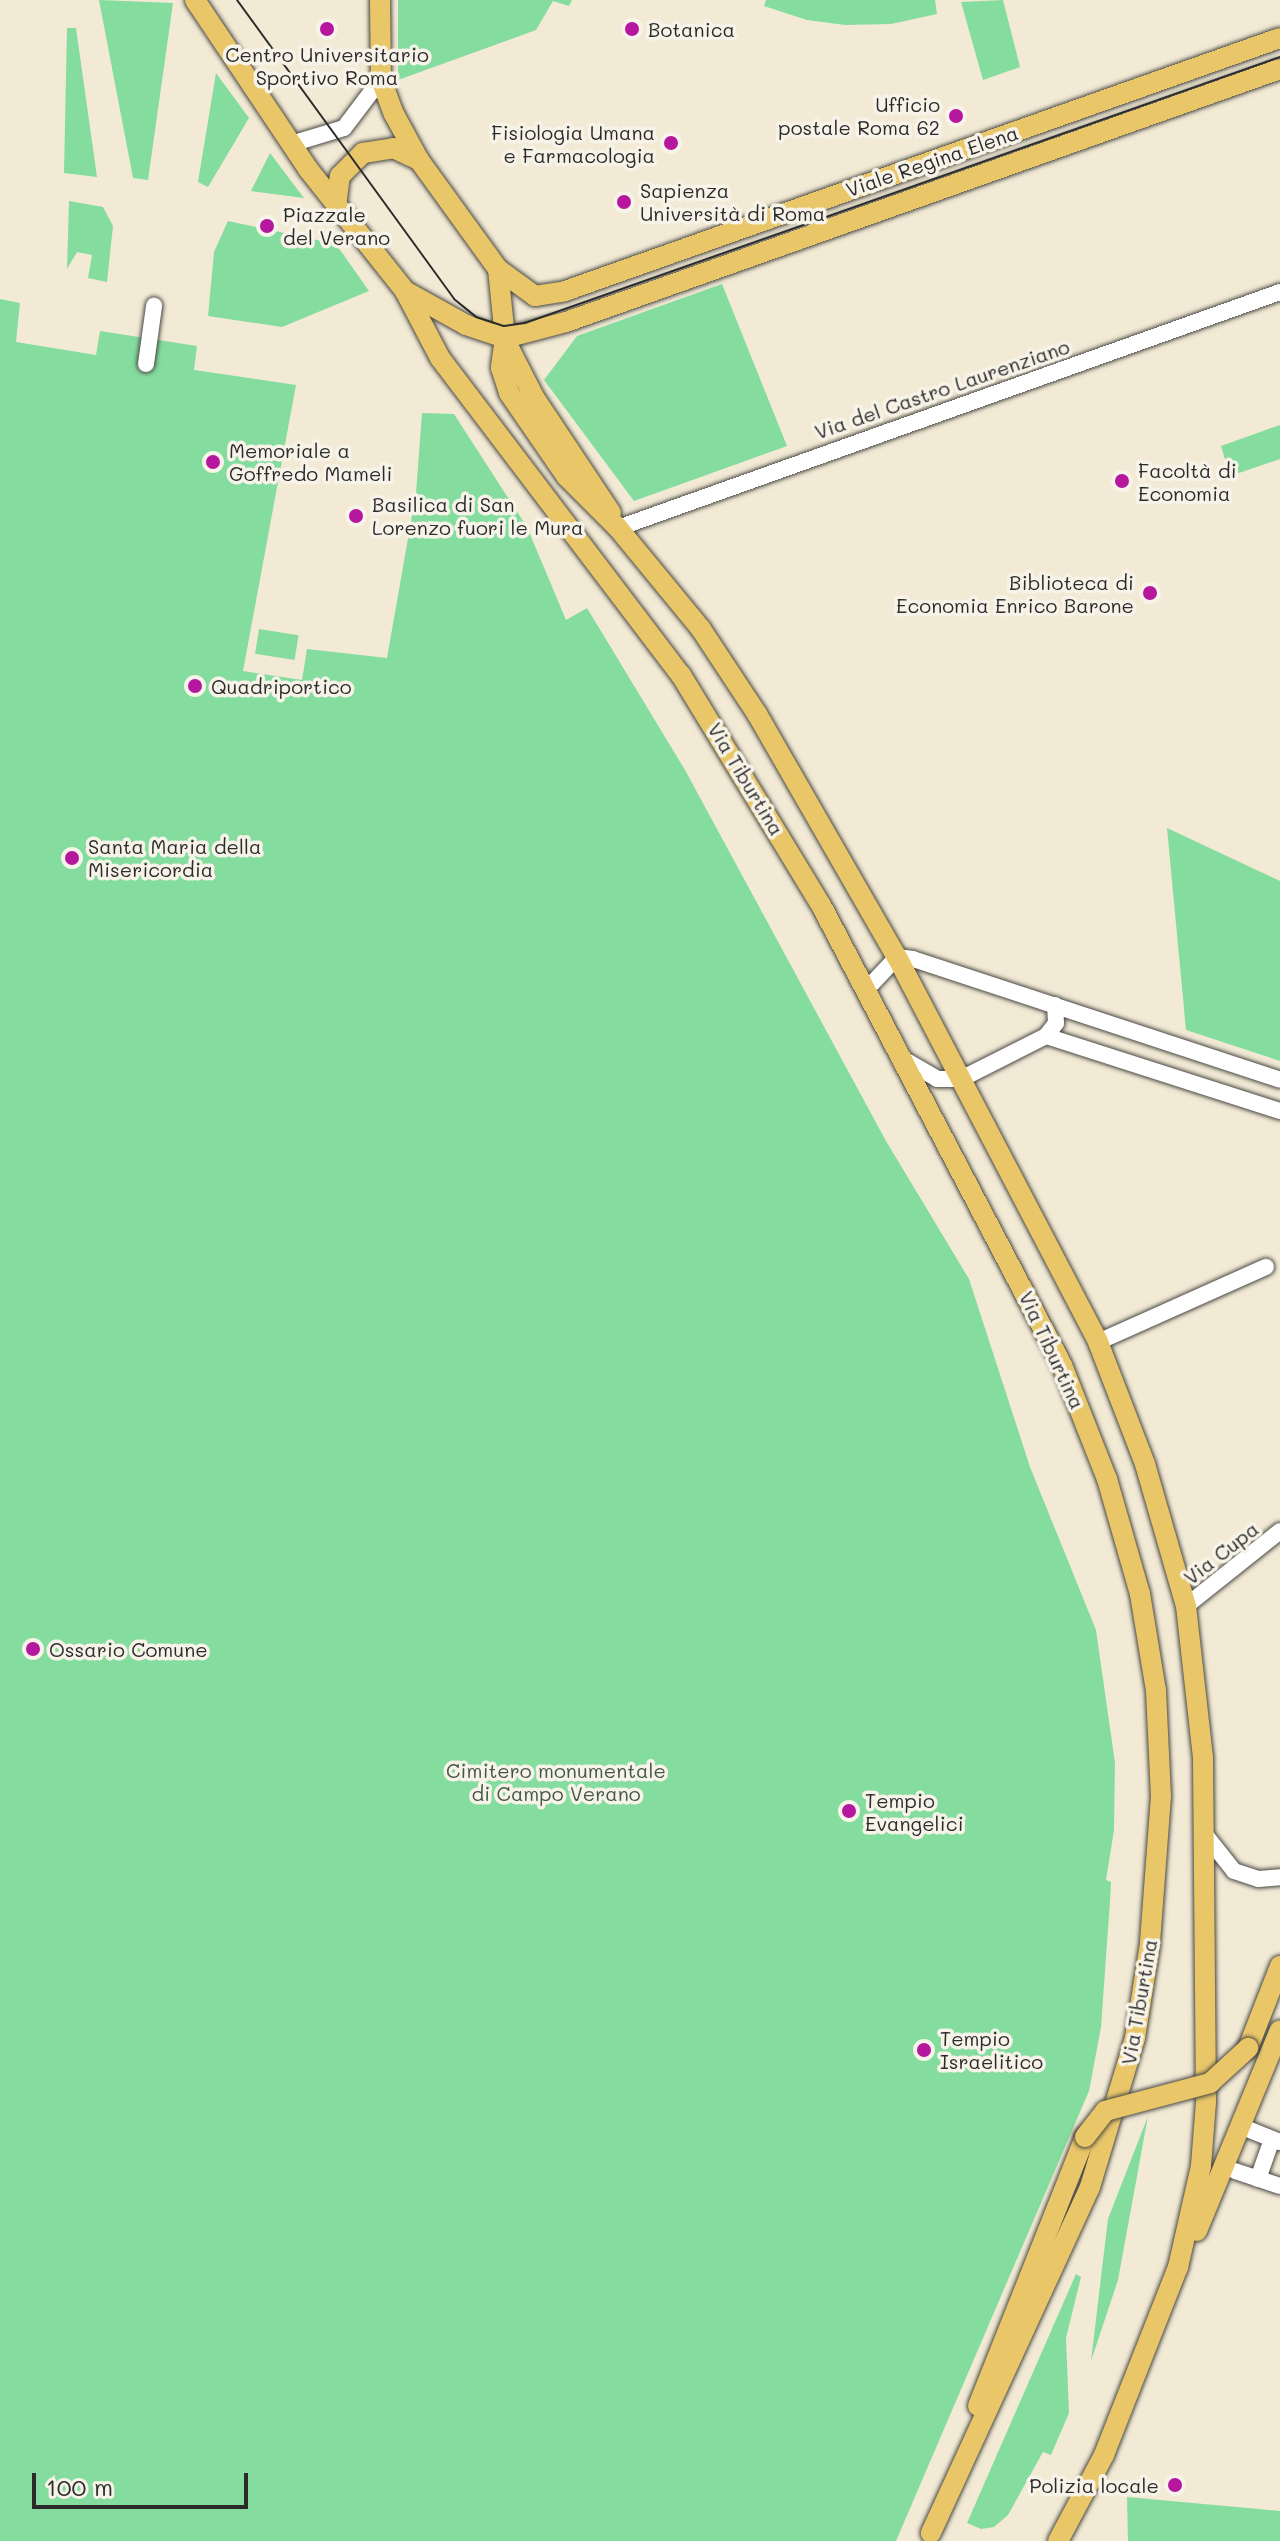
<!DOCTYPE html>
<meta charset="utf-8">
<style>
body{margin:0}
#map{position:relative;width:1280px;height:2541px;overflow:hidden;background:#f2ead5;font-family:Mali,sans-serif}
div>[style]{position:absolute}
.green>*{inset:0;background:#85dc9f;transform-origin:0 0}
.roads{filter:drop-shadow(0 0 2px #494844) drop-shadow(0 0 2px #494844)}
.minor>*{height:16px;margin:-8px;padding:0 8px;transform-origin:8px;border-radius:8px;background:#fff}
.major>*{height:20px;margin:-10px;padding:0 10px;transform-origin:10px;border-radius:10px;background:#e9c769}
.tram>*{height:2px;margin:-1px;padding:0 1px;transform-origin:1px;border-radius:1px;background:#2b2b2b}
.bridges{filter:drop-shadow(0 0 2px #494844) drop-shadow(0 0 2px #494844)}
.major-bridge>*{height:20px;margin:-10px;padding:0 10px;transform-origin:10px;border-radius:10px;background:#e9c769}
.dots>*{width:22px;height:22px;translate:-50% -50%;box-sizing:border-box;border:4px solid #f7f3e8;border-radius:50%}
span{translate:-50% -50%;white-space:nowrap;text-align:center;line-height:1.15;-webkit-text-stroke:7px #f7f3e8;paint-order:stroke}
.poi-label{font-size:20px;color:#2b2b2b}
.left{translate:0 -50%;text-align:left}
.right{translate:-100% -50%;text-align:right}
.street-label{font-size:20px;color:#2b2b2b}
.park-label{font-size:20px;color:#425748}
.scale{position:absolute;left:32px;top:2473px;width:216px;height:36px;box-sizing:border-box;border:4px solid #2b2b2b;border-top:0;padding-left:10px;font-size:24px;line-height:28px;white-space:nowrap;color:#2b2b2b;-webkit-text-stroke:6px #f7f3e8;paint-order:stroke}
</style>
<div id="map">
<div class="green">
<div style="clip-path:polygon(99px 0,173px 3px,148px 180px,133px 178px)"></div>
<div style="clip-path:polygon(398px 0,572px 0,569px 6px,553px 1px,536px 30px,398px 80px)"></div>
<div style="clip-path:polygon(766px 0,935px 0,937px 14px,891px 24px,845px 25px,807px 20px,764px 6px)"></div>
<div style="clip-path:polygon(1003px 0,1020px 67px,983px 80px,961px 2px)"></div>
<div style="clip-path:polygon(67px 28px,76px 28px,97px 177px,64px 173px)"></div>
<div style="clip-path:polygon(216px 73px,249px 118px,208px 187px,198px 182px)"></div>
<div style="clip-path:polygon(270px 153px,304px 198px,251px 191px)"></div>
<div style="clip-path:polygon(69px 201px,103px 207px,113px 226px,107px 282px,88px 278px,92px 255px,77px 252px,67px 269px)"></div>
<div style="clip-path:polygon(228px 221px,336px 244px,369px 291px,282px 327px,208px 316px,214px 252px)"></div>
<div style="clip-path:polygon(722px 284px,787px 446px,634px 501px,544px 380px,577px 336px)"></div>
<div style="clip-path:polygon(0 299px,20px 303px,16px 342px,96px 355px,100px 331px,197px 346px,194px 370px,296px 385px,243px 671px,302px 680px,307px 649px,387px 658px,416px 493px,422px 413px,454px 414px,527px 527px,566px 620px,587px 608px,685px 770px,886px 1141px,969px 1279px,1030px 1467px,1096px 1630px,1115px 1763px,1114px 1830px,1106px 1880px,1111px 1882px,1110px 1901px,1101px 2027px,1089px 2091px,896px 2541px,0 2541px)"></div>
<div style="clip-path:polygon(1280px 425px,1280px 459px,1230px 476px,1221px 446px)"></div>
<div style="left:259px;top:629px;width:40px;height:25px;rotate:9deg"></div>
<div style="clip-path:polygon(1167px 828px,1280px 881px,1280px 1061px,1186px 1030px)"></div>
<div style="clip-path:polygon(1148px 2116px,1118px 2280px,1091px 2361px,1108px 2219px)"></div>
<div style="clip-path:polygon(1076px 2274px,1081px 2277px,1066px 2338px,1069px 2413px,1051px 2455px,1043px 2452px,1008px 2515px,994px 2527px,981px 2529px,967px 2523px)"></div>
<div style="clip-path:polygon(1127px 2497px,1280px 2511px,1280px 2541px,1128px 2541px)"></div>
</div>
<div class="roads">
<div class="minor">
<div style="left:291px;top:144px;width:55px;rotate:-16.8deg"></div>
<div style="left:344px;top:128px;width:61px;rotate:-52.9deg"></div>
<div style="left:146px;top:364px;width:59px;rotate:-82.1deg"></div>
<div style="left:618px;top:528px;width:703px;rotate:-19.62deg"></div>
<div style="left:866px;top:990px;width:45px;rotate:-46.8deg"></div>
<div style="left:897px;top:957px;width:16px;rotate:7deg"></div>
<div style="left:913px;top:959px;width:386px;rotate:18.2deg"></div>
<div style="left:1046px;top:1036px;width:246px;rotate:17.8deg"></div>
<div style="left:903px;top:1059px;width:39px;rotate:30deg"></div>
<div style="left:937px;top:1079px;width:24px"></div>
<div style="left:961px;top:1079px;width:95px;rotate:-26.8deg"></div>
<div style="left:1046px;top:1036px;width:16px;rotate:-52deg"></div>
<div style="left:1056px;top:1023px;width:18px;rotate:-93deg"></div>
<div style="left:1098px;top:1342px;width:184px;rotate:-24.1deg"></div>
<div style="left:1186px;top:1606px;width:120px;rotate:-38.6deg"></div>
<div style="left:1203px;top:1832px;width:50px;rotate:51.5deg"></div>
<div style="left:1234px;top:1871px;width:26px;rotate:18deg"></div>
<div style="left:1259px;top:1879px;width:21px;rotate:-5deg"></div>
<div style="left:1250px;top:2130px;width:32px;rotate:22deg"></div>
<div style="left:1235px;top:2171px;width:47px;rotate:18.4deg"></div>
<div style="left:1258px;top:2179px;width:42px;rotate:-70.7deg"></div>
</div>
<div class="major">
<div style="left:195px;top:0;width:203px;rotate:56.2deg"></div>
<div style="left:308px;top:169px;width:156px;rotate:51.5deg"></div>
<div style="left:405px;top:291px;width:70px;rotate:29.1deg"></div>
<div style="left:466px;top:325px;width:41px;rotate:18.4deg"></div>
<div style="left:505px;top:338px;width:63px;rotate:-14.7deg"></div>
<div style="left:566px;top:322px;width:757px;rotate:-19.51deg"></div>
<div style="left:380px;top:0;width:79px;rotate:89.3deg"></div>
<div style="left:381px;top:79px;width:37px;rotate:70deg"></div>
<div style="left:394px;top:114px;width:52px;rotate:61.5deg"></div>
<div style="left:419px;top:160px;width:135px;rotate:54.1deg"></div>
<div style="left:498px;top:269px;width:46px;rotate:36.1deg"></div>
<div style="left:535px;top:296px;width:30px;rotate:-9deg"></div>
<div style="left:565px;top:291px;width:758px;rotate:-19.49deg"></div>
<div style="left:336px;top:207px;width:31px;rotate:-83deg"></div>
<div style="left:340px;top:176px;width:33px;rotate:-45deg"></div>
<div style="left:363px;top:153px;width:30px;rotate:-9deg"></div>
<div style="left:393px;top:148px;width:29px;rotate:25deg"></div>
<div style="left:498px;top:269px;width:69px;rotate:84.2deg"></div>
<div style="left:505px;top:338px;width:30px;rotate:98deg"></div>
<div style="left:501px;top:368px;width:26px;rotate:72deg"></div>
<div style="left:509px;top:393px;width:102px;rotate:55.4deg"></div>
<div style="left:567px;top:477px;width:72px;rotate:45deg"></div>
<div style="left:618px;top:528px;width:131px;rotate:50.6deg"></div>
<div style="left:701px;top:629px;width:102px;rotate:56.6deg"></div>
<div style="left:757px;top:714px;width:280px;rotate:60.1deg"></div>
<div style="left:897px;top:957px;width:434px;rotate:62.4deg"></div>
<div style="left:1098px;top:1342px;width:131px;rotate:68.9deg"></div>
<div style="left:1145px;top:1464px;width:148px;rotate:73.9deg"></div>
<div style="left:1186px;top:1606px;width:153px;rotate:83.6deg"></div>
<div style="left:1203px;top:1758px;width:344px;rotate:89.5deg"></div>
<div style="left:1206px;top:2102px;width:64px;rotate:94.5deg"></div>
<div style="left:1201px;top:2166px;width:104px;rotate:102.8deg"></div>
<div style="left:1178px;top:2267px;width:202px;rotate:111.5deg"></div>
<div style="left:1104px;top:2455px;width:98px;rotate:118.1deg"></div>
<div style="left:405px;top:291px;width:76px;rotate:62.4deg"></div>
<div style="left:440px;top:358px;width:398px;rotate:52.8deg"></div>
<div style="left:681px;top:675px;width:269px;rotate:58.7deg"></div>
<div style="left:821px;top:905px;width:519px;rotate:62.35deg"></div>
<div style="left:1062px;top:1365px;width:123px;rotate:68.5deg"></div>
<div style="left:1107px;top:1479px;width:120px;rotate:74deg"></div>
<div style="left:1140px;top:1594px;width:98px;rotate:80.6deg"></div>
<div style="left:1156px;top:1691px;width:105px;rotate:87.3deg"></div>
<div style="left:1161px;top:1796px;width:148px;rotate:94.3deg"></div>
<div style="left:1150px;top:1944px;width:95px;rotate:99.1deg"></div>
<div style="left:1135px;top:2038px;width:156px;rotate:106.8deg"></div>
<div style="left:1090px;top:2187px;width:381px;rotate:114.7deg"></div>
<div style="left:505px;top:340px;width:64px;rotate:63deg"></div>
<div style="left:534px;top:397px;width:139px;rotate:56.4deg"></div>
<div style="left:1248px;top:2048px;width:88px;rotate:-68.7deg"></div>
<div style="left:1197px;top:2231px;width:217px;rotate:-67.6deg"></div>
<div style="left:978px;top:2406px;width:289px;rotate:-68.3deg"></div>
</div>
</div>
<div class="tram">
<div style="left:237px;top:0;width:369px;rotate:54deg"></div>
<div style="left:454px;top:299px;width:28px;rotate:39deg"></div>
<div style="left:476px;top:317px;width:29px;rotate:18deg"></div>
<div style="left:504px;top:326px;width:21px;rotate:-8deg"></div>
<div style="left:525px;top:323px;width:800px;rotate:-19.41deg"></div>
</div>
<div class="bridges">
<div class="major-bridge">
<div style="left:1085px;top:2137px;width:33px;rotate:-52deg"></div>
<div style="left:1105px;top:2111px;width:109px;rotate:-14.9deg"></div>
<div style="left:1210px;top:2083px;width:52px;rotate:-42.6deg"></div>
</div>
</div>
<div class="dots">
<div style="left:327px;top:29px;background:#b5179e"></div>
<div style="left:632px;top:29px;background:#b5179e"></div>
<div style="left:956px;top:116px;background:#b5179e"></div>
<div style="left:671px;top:143px;background:#b5179e"></div>
<div style="left:624px;top:202px;background:#b5179e"></div>
<div style="left:267px;top:226px;background:#b5179e"></div>
<div style="left:213px;top:462px;background:#b5179e"></div>
<div style="left:1122px;top:481px;background:#b5179e"></div>
<div style="left:356px;top:516px;background:#b5179e"></div>
<div style="left:1150px;top:593px;background:#b5179e"></div>
<div style="left:195px;top:686px;background:#b5179e"></div>
<div style="left:72px;top:858px;background:#b5179e"></div>
<div style="left:33px;top:1649px;background:#b5179e"></div>
<div style="left:849px;top:1811px;background:#b5179e"></div>
<div style="left:924px;top:2050px;background:#b5179e"></div>
<div style="left:1175px;top:2485px;background:#b5179e"></div>
</div>
<div class="poi-label">
<span class="left" style="left:648px;top:29px">Botanica</span>
<span style="left:327px;top:66px">Centro Universitario<br>Sportivo Roma</span>
<span class="right" style="left:940px;top:116px">Ufficio<br>postale Roma 62</span>
<span class="right" style="left:655px;top:144px">Fisiologia Umana<br>e Farmacologia</span>
<span class="left" style="left:640px;top:202px">Sapienza<br>Università di Roma</span>
<span class="left" style="left:283px;top:226px">Piazzale<br>del Verano</span>
<span class="left" style="left:229px;top:462px">Memoriale a<br>Goffredo Mameli</span>
<span class="left" style="left:1138px;top:482px">Facoltà di<br>Economia</span>
<span class="left" style="left:372px;top:516px">Basilica di San<br>Lorenzo fuori le Mura</span>
<span class="right" style="left:1134px;top:594px">Biblioteca di<br>Economia Enrico Barone</span>
<span class="left" style="left:211px;top:686px">Quadriportico</span>
<span class="left" style="left:88px;top:858px">Santa Maria della<br>Misericordia</span>
<span class="left" style="left:49px;top:1649px">Ossario Comune</span>
<span class="left" style="left:865px;top:1812px">Tempio<br>Evangelici</span>
<span class="left" style="left:940px;top:2050px">Tempio<br>Israelitico</span>
<span class="right" style="left:1159px;top:2485px">Polizia locale</span>
</div>
<div class="street-label">
<span style="left:932px;top:161px;rotate:-19deg">Viale Regina Elena</span>
<span style="left:942px;top:389px;rotate:-19deg">Via del Castro Laurenziano</span>
<span style="left:746px;top:779px;rotate:59deg">Via Tiburtina</span>
<span style="left:1052px;top:1350px;rotate:65deg">Via Tiburtina</span>
<span style="left:1221px;top:1553px;rotate:-38deg">Via Cupa</span>
<span style="left:1139px;top:2002px;rotate:-80deg">Via Tiburtina</span>
</div>
<div class="park-label">
<span style="left:556px;top:1782px">Cimitero monumentale<br>di Campo Verano</span>
</div>
<div class="scale">100 m</div>
</div>
